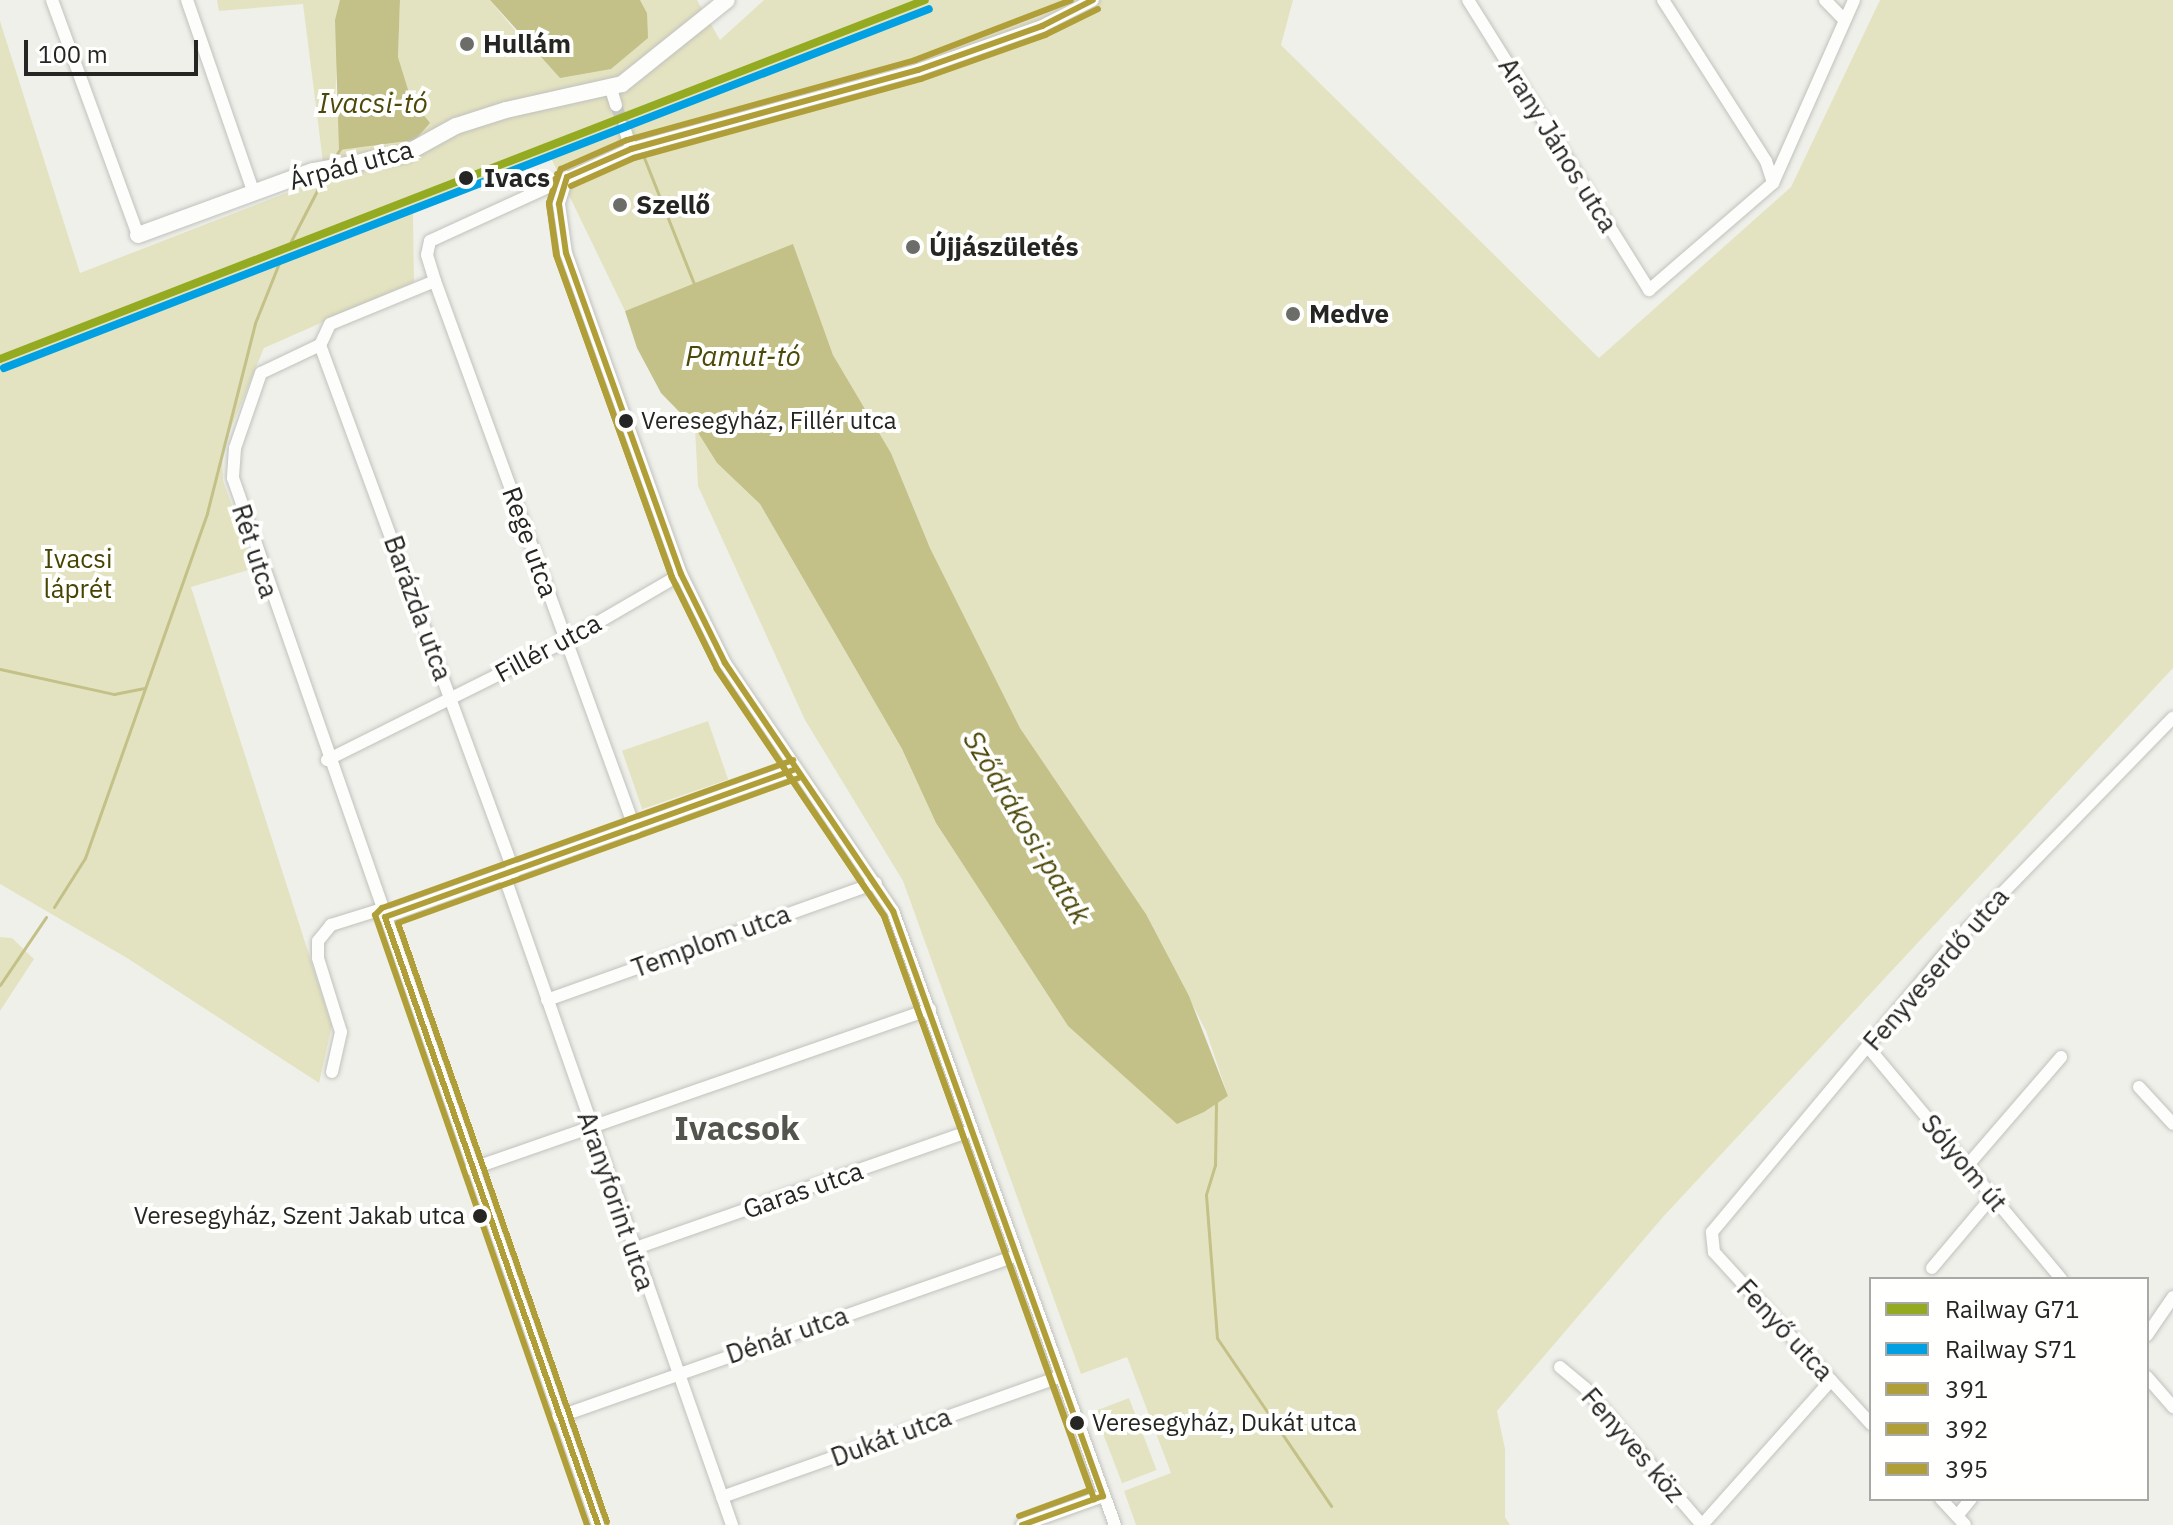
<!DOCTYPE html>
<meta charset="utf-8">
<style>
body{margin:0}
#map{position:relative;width:2173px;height:1525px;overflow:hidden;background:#f0f0eb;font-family:"IBM Plex Sans",sans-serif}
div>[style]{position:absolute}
.green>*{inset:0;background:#e4e3c1;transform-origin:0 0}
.water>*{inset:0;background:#c3c088}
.stream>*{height:3px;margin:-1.5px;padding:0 1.5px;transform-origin:1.5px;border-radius:1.5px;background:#c3c088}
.street-tunnel>*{height:12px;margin-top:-6px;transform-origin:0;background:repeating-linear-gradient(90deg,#c7c7c3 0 12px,transparent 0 18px)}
.roads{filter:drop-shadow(0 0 2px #c1c1bd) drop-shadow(0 0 2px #c1c1bd)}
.street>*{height:12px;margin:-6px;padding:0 6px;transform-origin:6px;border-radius:6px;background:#fdfdfc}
.secondary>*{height:16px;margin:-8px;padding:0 8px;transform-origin:8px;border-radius:8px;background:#fdfdfc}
.bus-1>*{height:6px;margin:-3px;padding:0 3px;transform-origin:3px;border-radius:3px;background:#b09f38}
.bus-2>*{height:6px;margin:-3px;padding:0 3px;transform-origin:3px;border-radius:3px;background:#b09f38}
.bus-3>*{height:6px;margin:-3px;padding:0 3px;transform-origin:3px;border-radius:3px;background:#b09f38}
.rail-1>*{height:8px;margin:-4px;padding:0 4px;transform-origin:4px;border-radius:4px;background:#94aa20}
.rail-2>*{height:8px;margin:-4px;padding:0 4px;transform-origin:4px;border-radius:4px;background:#00a0e3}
.dots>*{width:22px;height:22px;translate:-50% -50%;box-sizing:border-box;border:4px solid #fffffe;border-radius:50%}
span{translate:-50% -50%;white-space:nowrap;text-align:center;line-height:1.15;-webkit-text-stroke:8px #fffffe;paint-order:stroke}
.bus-label{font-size:24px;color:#252523}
.left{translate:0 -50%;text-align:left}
.right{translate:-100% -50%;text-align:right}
.poi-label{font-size:26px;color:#252523;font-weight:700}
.street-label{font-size:26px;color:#252523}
.stop-label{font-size:26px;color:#252523;font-weight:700}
.park-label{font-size:26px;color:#484503}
.water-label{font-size:28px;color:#4d490a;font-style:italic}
.district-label{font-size:34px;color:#54544e;font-weight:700}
.legend{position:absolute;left:1869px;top:1277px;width:280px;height:224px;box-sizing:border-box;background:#fffffe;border:2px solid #a8a8a6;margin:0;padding:10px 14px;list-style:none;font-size:24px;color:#252523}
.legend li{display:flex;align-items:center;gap:16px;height:40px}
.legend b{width:40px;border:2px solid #a8a8a6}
.scale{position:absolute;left:24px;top:40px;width:174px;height:36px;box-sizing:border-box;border:4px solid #252523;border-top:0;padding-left:10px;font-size:24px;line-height:28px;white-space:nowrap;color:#252523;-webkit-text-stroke:6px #fffffe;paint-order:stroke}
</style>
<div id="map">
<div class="green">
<div style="clip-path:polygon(217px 0,340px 0,335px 103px,411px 99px,398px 57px,400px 0,490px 0,523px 40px,647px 13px,640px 0,697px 0,720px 40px,764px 0,1293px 0,1281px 45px,1599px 358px,1791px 187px,1880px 0,2173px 0,2173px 668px,1663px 1217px,1497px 1411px,1505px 1449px,1505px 1517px,1510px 1525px,1136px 1525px,1124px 1491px,1171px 1473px,1127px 1357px,1081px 1374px,903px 881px,805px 720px,698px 486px,695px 428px,717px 463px,760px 504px,902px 749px,936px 823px,1068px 1026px,1177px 1123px,1228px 1096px,1206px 1031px,1146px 914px,1020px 728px,930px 548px,891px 453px,833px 355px,793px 245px,625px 311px,551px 158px,413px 213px,414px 282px,264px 348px,222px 450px,223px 481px,255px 568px,191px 587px,332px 1026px,319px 1083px,127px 958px,0 884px,0 21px,80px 273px,325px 178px,303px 4px,219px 11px)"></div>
<div style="left:708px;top:721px;width:62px;height:91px;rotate:71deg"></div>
<div style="clip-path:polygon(0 937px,12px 938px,34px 959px,0 1011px)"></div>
<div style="left:1129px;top:1398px;width:77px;height:37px;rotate:69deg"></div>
</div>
<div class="water">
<div style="clip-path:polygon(340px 0,400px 0,398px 57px,411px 99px,430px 123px,415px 140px,339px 150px,335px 20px)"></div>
<div style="clip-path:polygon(490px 0,640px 0,647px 13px,648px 38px,611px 69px,560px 78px)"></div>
<div style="clip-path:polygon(793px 244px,833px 355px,891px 453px,930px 548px,1020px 728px,1146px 914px,1189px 996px,1228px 1096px,1204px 1112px,1177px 1124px,1068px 1026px,936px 823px,902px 749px,760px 504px,717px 463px,695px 428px,661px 393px,637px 348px,625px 311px)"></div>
</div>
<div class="stream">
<div style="left:641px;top:150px;width:144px;rotate:68.4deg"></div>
<div style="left:335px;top:157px;width:13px;rotate:-58deg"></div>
<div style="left:291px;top:241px;width:72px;rotate:-62.7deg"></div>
<div style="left:0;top:669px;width:117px;rotate:12.4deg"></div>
<div style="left:114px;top:694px;width:31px;rotate:-11deg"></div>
<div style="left:54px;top:907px;width:58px;rotate:-57.7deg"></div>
<div style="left:85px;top:858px;width:366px;rotate:-70.5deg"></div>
<div style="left:207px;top:513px;width:196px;rotate:-75.8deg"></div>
<div style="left:255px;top:323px;width:70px;rotate:-68.2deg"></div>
<div style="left:0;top:985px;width:82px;rotate:-55.9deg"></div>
<div style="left:1216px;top:1103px;width:62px;rotate:90.9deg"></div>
<div style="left:1215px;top:1165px;width:31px;rotate:107deg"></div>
<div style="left:1206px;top:1195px;width:143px;rotate:85.6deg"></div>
<div style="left:1217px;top:1338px;width:203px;rotate:55.8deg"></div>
</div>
<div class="street-tunnel">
<div style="left:616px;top:105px;width:23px;rotate:70deg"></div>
</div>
<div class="roads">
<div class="street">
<div style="left:52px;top:0;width:250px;rotate:69.9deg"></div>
<div style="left:187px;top:0;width:204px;rotate:70.9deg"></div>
<div style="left:1468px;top:0;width:342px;rotate:58deg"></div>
<div style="left:1649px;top:290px;width:164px;rotate:-40.8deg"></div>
<div style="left:1773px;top:183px;width:200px;rotate:-66.1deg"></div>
<div style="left:1663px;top:0;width:191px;rotate:57.4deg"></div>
<div style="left:1766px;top:161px;width:23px;rotate:72deg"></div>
<div style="left:1825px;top:0;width:28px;rotate:46deg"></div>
<div style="left:611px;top:89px;width:17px;rotate:73deg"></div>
<div style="left:624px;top:127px;width:23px;rotate:72deg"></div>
<div style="left:567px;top:177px;width:28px;rotate:107deg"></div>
<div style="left:559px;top:204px;width:49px;rotate:81.9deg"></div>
<div style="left:566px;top:253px;width:341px;rotate:70.3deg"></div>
<div style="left:681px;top:574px;width:99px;rotate:63.7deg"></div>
<div style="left:725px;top:663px;width:300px;rotate:55.9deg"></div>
<div style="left:893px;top:911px;width:653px;rotate:70.12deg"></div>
<div style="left:435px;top:281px;width:113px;rotate:157.7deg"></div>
<div style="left:330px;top:324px;width:23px;rotate:115deg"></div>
<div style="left:320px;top:345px;width:65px;rotate:154.6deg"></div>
<div style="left:261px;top:373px;width:79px;rotate:109.1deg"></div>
<div style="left:235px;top:448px;width:30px;rotate:94deg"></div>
<div style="left:233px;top:478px;width:1109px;rotate:70.78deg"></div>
<div style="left:320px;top:345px;width:562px;rotate:69.79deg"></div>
<div style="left:327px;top:760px;width:267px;rotate:-26.5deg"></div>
<div style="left:566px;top:641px;width:133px;rotate:-30.2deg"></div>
<div style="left:635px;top:829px;width:583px;rotate:-110.05deg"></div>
<div style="left:435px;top:281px;width:27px;rotate:-107deg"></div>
<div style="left:427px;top:255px;width:14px;rotate:-78deg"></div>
<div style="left:430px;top:241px;width:221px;rotate:-24.6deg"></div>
<div style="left:631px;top:149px;width:298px;rotate:-15.4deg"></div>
<div style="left:918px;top:70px;width:132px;rotate:-19.5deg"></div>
<div style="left:1042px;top:26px;width:57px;rotate:-27deg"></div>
<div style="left:504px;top:875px;width:689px;rotate:70.67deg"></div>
<div style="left:385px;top:917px;width:437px;rotate:-19.8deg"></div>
<div style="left:547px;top:1000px;width:349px;rotate:-19.6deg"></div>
<div style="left:1868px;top:1047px;width:302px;rotate:50.2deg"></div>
<div style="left:332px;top:1072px;width:41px;rotate:-77.3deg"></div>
<div style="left:341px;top:1032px;width:77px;rotate:-107.3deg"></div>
<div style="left:318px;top:958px;width:17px;rotate:-90deg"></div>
<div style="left:318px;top:941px;width:21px;rotate:-51deg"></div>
<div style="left:331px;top:925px;width:53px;rotate:-17.4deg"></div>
<div style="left:2139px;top:1087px;width:50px;rotate:47.4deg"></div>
<div style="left:1967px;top:1166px;width:144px;rotate:-49.2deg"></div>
<div style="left:471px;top:1169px;width:486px;rotate:-19.2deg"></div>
<div style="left:633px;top:1249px;width:359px;rotate:-19.3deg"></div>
<div style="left:1932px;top:1268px;width:93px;rotate:-49.8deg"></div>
<div style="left:2147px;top:1335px;width:46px;rotate:-55.6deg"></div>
<div style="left:1560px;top:1367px;width:33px;rotate:40deg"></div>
<div style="left:1585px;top:1388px;width:180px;rotate:49.5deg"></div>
<div style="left:1702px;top:1525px;width:194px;rotate:-48.3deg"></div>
<div style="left:2147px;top:1377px;width:40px;rotate:49deg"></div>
<div style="left:558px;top:1417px;width:485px;rotate:-19.4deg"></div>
<div style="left:1871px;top:1424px;width:233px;rotate:-132.4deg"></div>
<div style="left:1714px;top:1252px;width:20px;rotate:-96deg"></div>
<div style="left:1712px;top:1232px;width:371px;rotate:-50.1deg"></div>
<div style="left:1950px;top:947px;width:320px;rotate:-45.8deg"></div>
<div style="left:722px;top:1497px;width:358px;rotate:-19.6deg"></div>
<div style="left:1941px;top:1499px;width:35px;rotate:47deg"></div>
<div style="left:1957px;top:1516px;width:22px;rotate:-51deg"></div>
<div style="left:1022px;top:1525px;width:86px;rotate:-19.7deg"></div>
</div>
<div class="secondary">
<div style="left:138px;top:235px;width:186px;rotate:-20.1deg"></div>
<div style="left:313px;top:171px;width:94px;rotate:-10.5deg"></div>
<div style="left:405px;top:154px;width:58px;rotate:-28.8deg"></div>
<div style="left:456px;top:126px;width:52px;rotate:-17.7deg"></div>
<div style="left:506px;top:110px;width:119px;rotate:-12.6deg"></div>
<div style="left:622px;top:84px;width:134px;rotate:-38.7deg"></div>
</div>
</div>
<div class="bus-1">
<div style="left:567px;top:177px;width:28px;rotate:107deg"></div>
<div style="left:559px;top:204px;width:49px;rotate:81.9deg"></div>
<div style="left:566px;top:253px;width:341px;rotate:70.3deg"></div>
<div style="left:681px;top:574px;width:99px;rotate:63.7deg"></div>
<div style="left:725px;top:663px;width:300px;rotate:55.9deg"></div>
<div style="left:893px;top:911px;width:622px;rotate:70.25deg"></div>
<div style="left:567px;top:177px;width:70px;rotate:-23.6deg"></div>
<div style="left:631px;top:149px;width:298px;rotate:-15.4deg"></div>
<div style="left:918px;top:70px;width:132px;rotate:-19.5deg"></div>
<div style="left:1042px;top:26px;width:57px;rotate:-27deg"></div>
<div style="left:385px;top:917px;width:644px;rotate:70.69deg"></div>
<div style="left:385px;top:917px;width:437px;rotate:-19.8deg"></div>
<div style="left:1022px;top:1525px;width:86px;rotate:-19.7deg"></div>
</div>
<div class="bus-2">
<div style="left:557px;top:174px;width:31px;rotate:105deg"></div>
<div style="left:549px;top:204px;width:51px;rotate:82.2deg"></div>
<div style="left:556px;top:255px;width:342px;rotate:70.2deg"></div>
<div style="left:672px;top:577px;width:102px;rotate:63.9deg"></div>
<div style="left:717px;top:669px;width:298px;rotate:55.9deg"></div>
<div style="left:884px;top:916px;width:620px;rotate:70.19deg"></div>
<div style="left:571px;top:186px;width:69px;rotate:-24deg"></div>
<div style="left:634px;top:158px;width:298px;rotate:-15.4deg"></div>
<div style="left:921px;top:79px;width:132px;rotate:-19.5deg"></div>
<div style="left:1045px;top:35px;width:59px;rotate:-26.1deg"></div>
<div style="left:607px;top:1522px;width:634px;rotate:-109.23deg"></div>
<div style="left:398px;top:923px;width:426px;rotate:-19.9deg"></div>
</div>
<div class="bus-3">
<div style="left:1019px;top:1516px;width:76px;rotate:-20.1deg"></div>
<div style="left:1090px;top:1490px;width:610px;rotate:-109.74deg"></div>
<div style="left:884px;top:916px;width:298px;rotate:-124.1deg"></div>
<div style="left:717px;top:669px;width:102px;rotate:-116.3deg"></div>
<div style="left:672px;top:578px;width:342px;rotate:-109.7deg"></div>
<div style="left:557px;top:256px;width:54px;rotate:-98.6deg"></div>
<div style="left:549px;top:203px;width:36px;rotate:-71deg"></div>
<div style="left:561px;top:169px;width:72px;rotate:-23.7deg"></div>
<div style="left:627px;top:140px;width:299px;rotate:-15.5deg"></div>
<div style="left:915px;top:60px;width:167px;rotate:-21deg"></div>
<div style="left:587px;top:1525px;width:646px;rotate:-109.16deg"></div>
<div style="left:375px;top:915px;width:10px;rotate:-45deg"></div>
<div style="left:382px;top:908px;width:437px;rotate:-19.8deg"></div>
</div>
<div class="rail-1">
<div style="left:0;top:359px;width:992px;rotate:-21.21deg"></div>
</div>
<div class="rail-2">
<div style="left:4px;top:368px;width:992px;rotate:-21.21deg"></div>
</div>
<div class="dots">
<div style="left:467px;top:44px;background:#6c6c69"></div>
<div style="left:466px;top:178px;background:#252523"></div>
<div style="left:620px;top:205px;background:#6c6c69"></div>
<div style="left:913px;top:247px;background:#6c6c69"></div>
<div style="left:1293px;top:314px;background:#6c6c69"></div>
<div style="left:626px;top:421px;background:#252523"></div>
<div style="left:480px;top:1216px;background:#252523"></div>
<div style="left:1077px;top:1423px;background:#252523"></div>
</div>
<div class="bus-label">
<span class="left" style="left:641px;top:421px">Veresegyház, Fillér utca</span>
<span class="right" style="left:465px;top:1216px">Veresegyház, Szent Jakab utca</span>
<span class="left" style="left:1092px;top:1423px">Veresegyház, Dukát utca</span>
</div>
<div class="poi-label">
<span class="left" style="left:483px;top:44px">Hullám</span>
<span class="left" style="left:636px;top:205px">Szellő</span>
<span class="left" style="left:929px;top:247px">Újjászületés</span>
<span class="left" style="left:1309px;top:314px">Medve</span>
</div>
<div class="street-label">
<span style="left:1558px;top:145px;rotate:58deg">Arany János utca</span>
<span style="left:351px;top:165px;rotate:-15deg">Árpád utca</span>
<span style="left:530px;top:542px;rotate:70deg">Rege utca</span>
<span style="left:255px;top:551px;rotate:72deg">Rét utca</span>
<span style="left:418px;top:608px;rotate:70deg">Barázda utca</span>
<span style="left:548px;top:648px;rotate:-28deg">Fillér utca</span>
<span style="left:711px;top:941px;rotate:-20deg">Templom utca</span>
<span style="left:1936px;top:969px;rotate:-49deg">Fenyveserdő utca</span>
<span style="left:1964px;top:1163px;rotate:50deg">Sólyom út</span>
<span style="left:803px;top:1190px;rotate:-19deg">Garas utca</span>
<span style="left:616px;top:1201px;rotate:71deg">Aranyforint utca</span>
<span style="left:1785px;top:1330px;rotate:47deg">Fenyő utca</span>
<span style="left:787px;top:1335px;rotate:-19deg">Dénár utca</span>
<span style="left:891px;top:1437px;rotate:-20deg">Dukát utca</span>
<span style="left:1633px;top:1445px;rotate:49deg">Fenyves köz</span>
</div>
<div class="stop-label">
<span class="left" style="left:484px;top:178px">Ivacs</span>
</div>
<div class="park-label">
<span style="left:78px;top:574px">Ivacsi<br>láprét</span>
</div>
<div class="water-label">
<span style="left:373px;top:103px">Ivacsi-tó</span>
<span style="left:743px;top:356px">Pamut-tó</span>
<span style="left:1027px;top:827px;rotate:59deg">Sződrákosi-patak</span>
</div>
<div class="district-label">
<span style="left:737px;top:1128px">Ivacsok</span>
</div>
<ul class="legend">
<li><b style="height:10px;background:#94aa20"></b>Railway G71</li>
<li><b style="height:10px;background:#00a0e3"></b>Railway S71</li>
<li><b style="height:10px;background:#b09f38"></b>391</li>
<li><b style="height:10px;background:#b09f38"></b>392</li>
<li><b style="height:10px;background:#b09f38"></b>395</li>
</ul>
<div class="scale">100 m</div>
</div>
